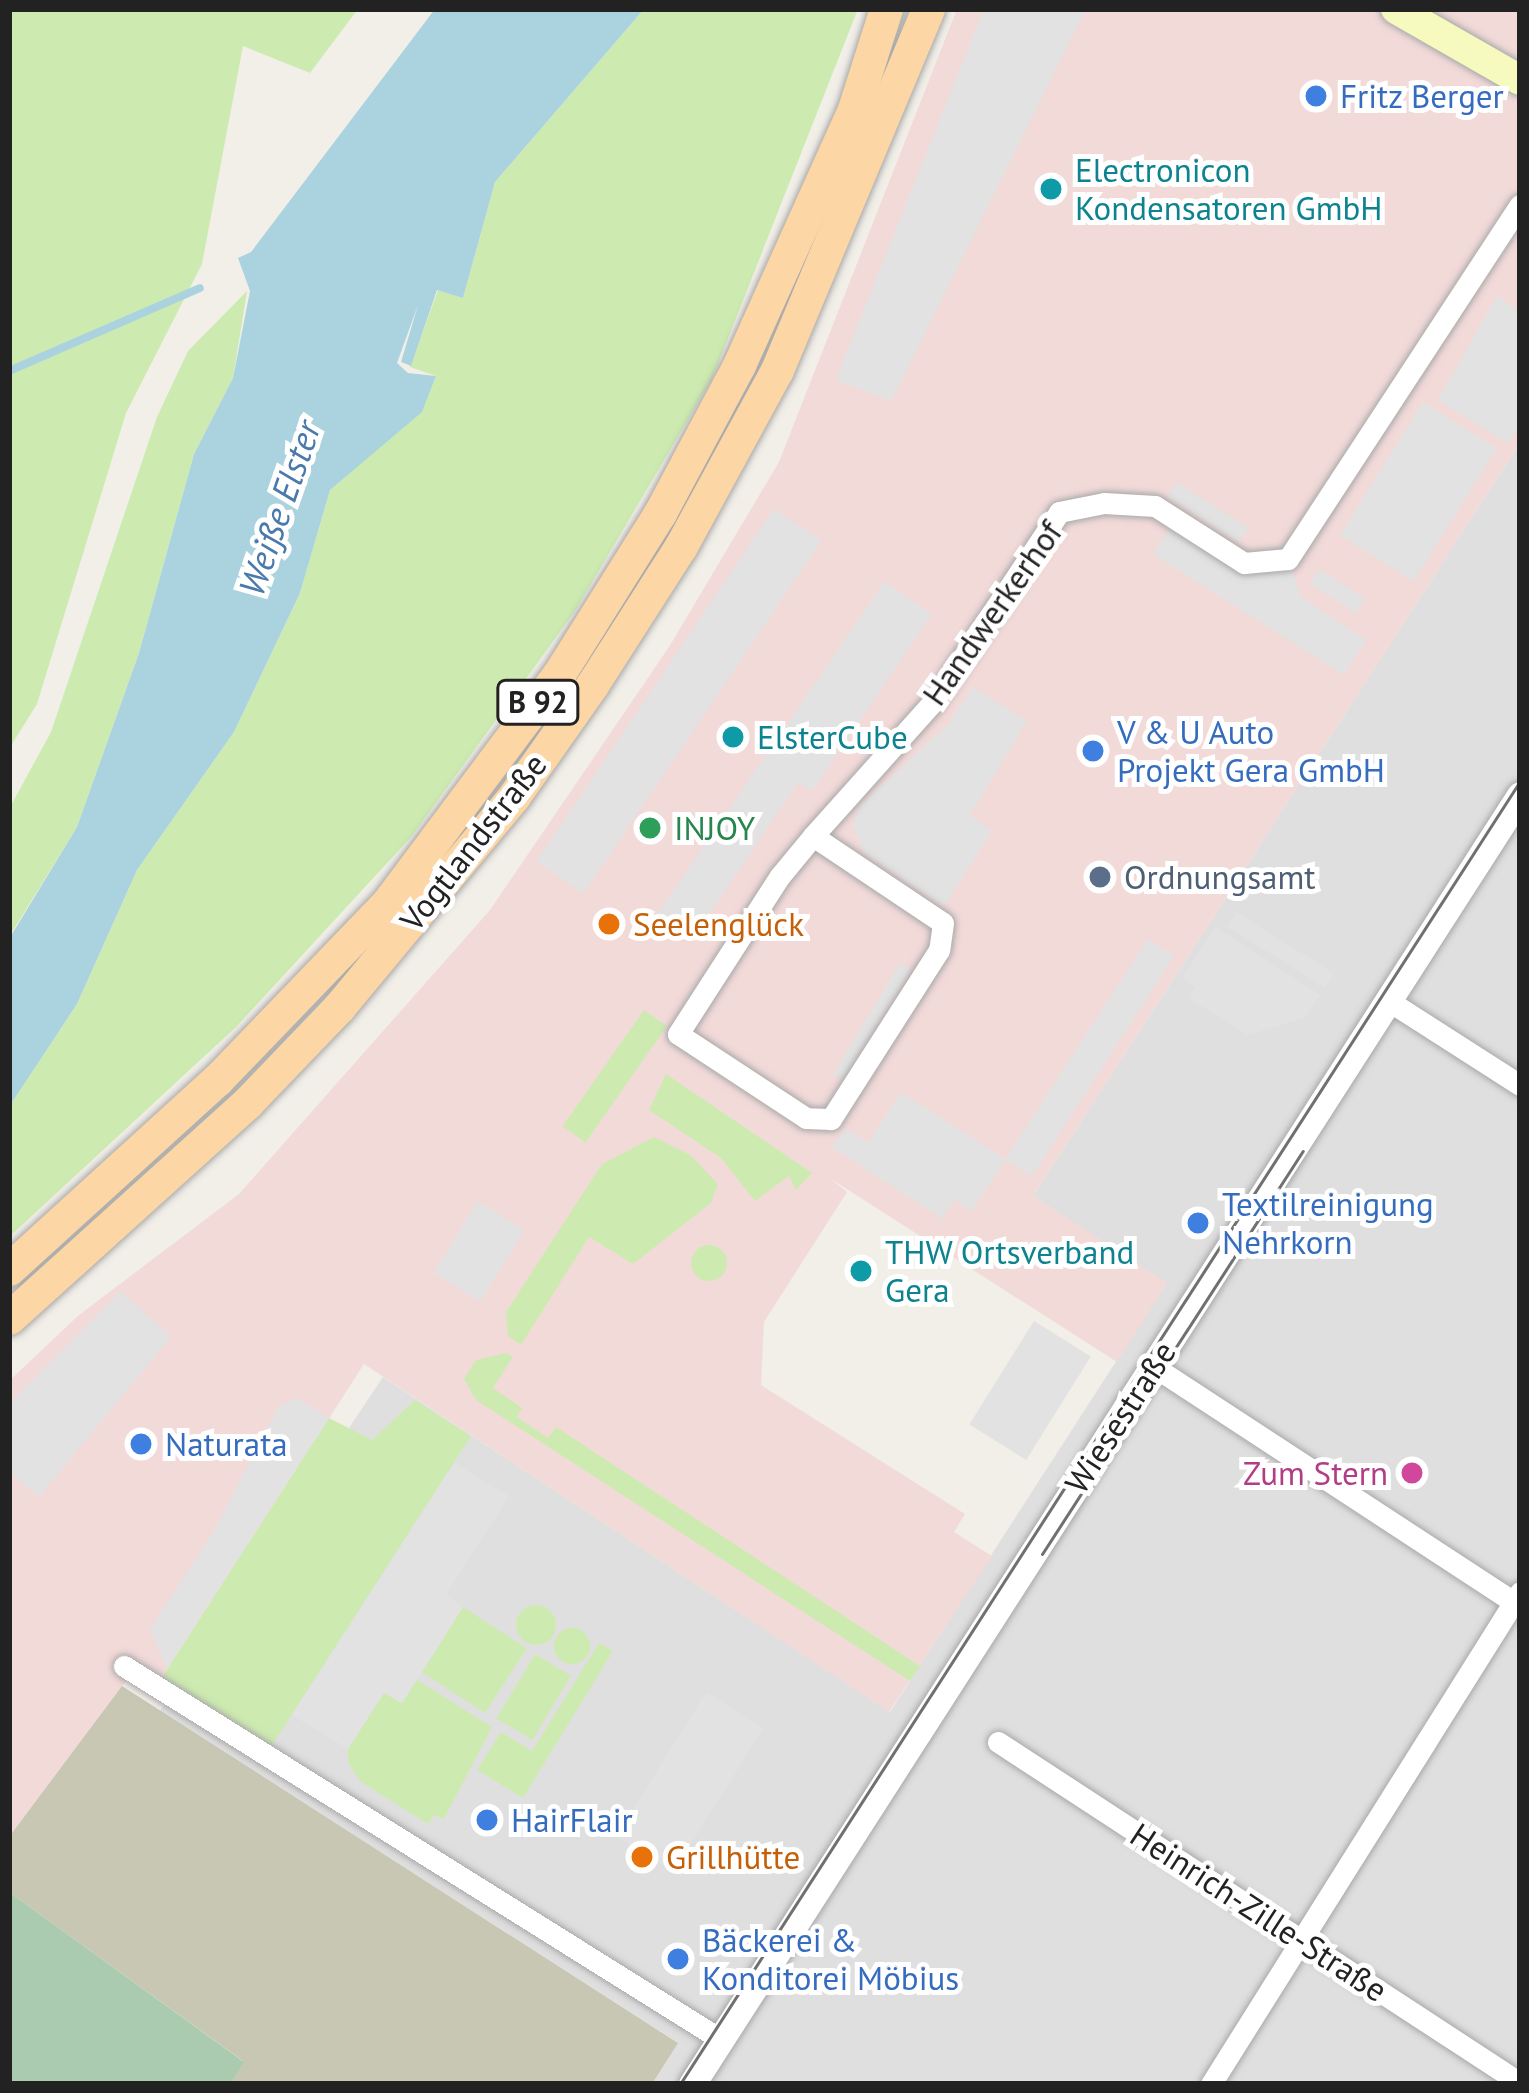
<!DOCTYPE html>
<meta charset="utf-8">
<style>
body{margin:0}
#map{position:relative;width:1529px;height:2093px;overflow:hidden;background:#f2efe9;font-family:"PT Sans",sans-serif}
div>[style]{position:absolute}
.residential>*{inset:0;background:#e0dfdf}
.commercial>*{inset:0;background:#f2dad9}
.construction>*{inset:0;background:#c7c7b4}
.grass>*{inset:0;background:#cdebb0;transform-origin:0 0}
.round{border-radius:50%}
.cemetery>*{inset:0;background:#aacbaf}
.parking>*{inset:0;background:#e2e2e2;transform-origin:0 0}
.water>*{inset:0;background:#aad3df}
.stream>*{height:8px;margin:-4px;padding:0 4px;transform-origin:4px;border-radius:4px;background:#aad3df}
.roads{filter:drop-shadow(0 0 3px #a9a9a9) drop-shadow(0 0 3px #a9a9a9)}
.minor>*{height:21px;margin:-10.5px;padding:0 10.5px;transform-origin:10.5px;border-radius:10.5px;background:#fff}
.tertiary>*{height:27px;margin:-13.5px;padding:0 13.5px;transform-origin:13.5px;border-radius:13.5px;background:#fff}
.secondary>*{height:30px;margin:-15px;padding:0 15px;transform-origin:15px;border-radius:15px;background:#f7fabf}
.primary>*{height:33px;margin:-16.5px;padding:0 16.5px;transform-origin:16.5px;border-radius:16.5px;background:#fcd6a4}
.tram>*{height:3px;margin:-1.5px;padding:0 1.5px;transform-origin:1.5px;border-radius:1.5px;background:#707070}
.dots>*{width:33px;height:33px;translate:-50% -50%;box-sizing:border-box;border:6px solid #fff;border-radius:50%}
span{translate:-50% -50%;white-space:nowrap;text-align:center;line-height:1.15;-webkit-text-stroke:10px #fff;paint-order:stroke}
.shield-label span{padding:3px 9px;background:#fff;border:3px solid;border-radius:9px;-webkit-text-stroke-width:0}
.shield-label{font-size:30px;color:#222;font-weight:700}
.shop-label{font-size:33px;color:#366cbe}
.left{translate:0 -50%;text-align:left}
.culture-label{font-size:33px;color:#0d838f}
.street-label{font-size:33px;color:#222}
.leisure-label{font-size:33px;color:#27864d}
.service-label{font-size:33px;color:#4e5e75}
.food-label{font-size:33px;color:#c56008}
.hotel-label{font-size:33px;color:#b23c85}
.right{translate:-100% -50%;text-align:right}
.water-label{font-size:36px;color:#4a7aab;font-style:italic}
.frame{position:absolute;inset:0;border:12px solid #222;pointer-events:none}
</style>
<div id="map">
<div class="residential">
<div style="clip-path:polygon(1520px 443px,1520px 2084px,652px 2084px,677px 2042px,160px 1711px,383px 1377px,890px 1712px,1166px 1284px,1033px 1196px)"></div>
</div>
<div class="commercial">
<div style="clip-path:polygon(957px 9px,1520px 9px,1520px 443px,1033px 1196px,1167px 1283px,1117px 1362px,831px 1179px,847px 1192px,764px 1322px,761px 1385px,965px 1514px,954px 1532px,992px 1556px,889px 1712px,364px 1364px,157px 1685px,132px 1673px,9px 1837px,9px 1381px,79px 1315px,239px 1194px,490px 910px,669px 647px,779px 462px)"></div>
</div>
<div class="construction">
<div style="clip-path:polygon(122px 1686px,678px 2043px,652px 2084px,230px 2084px,243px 2061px,9px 1892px,9px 1837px)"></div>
</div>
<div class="grass">
<div style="clip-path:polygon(9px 9px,358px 9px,310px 73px,243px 46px,202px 264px,126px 413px,37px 704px,9px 749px)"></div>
<div style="clip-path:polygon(644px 9px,858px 9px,712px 379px,575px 611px,412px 836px,236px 1027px,9px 1237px,9px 1107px,77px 1004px,137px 870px,234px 732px,300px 593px,330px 490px,422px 411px,436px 376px,410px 367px,438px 290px,463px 298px,495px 182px)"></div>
<div style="clip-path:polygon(247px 291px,233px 378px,194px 454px,139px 653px,77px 827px,9px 937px,9px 809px,51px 732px,157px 417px,188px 351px)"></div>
<div style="left:644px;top:1010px;width:28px;height:142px;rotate:35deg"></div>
<div style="clip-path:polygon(666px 1074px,812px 1173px,796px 1190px,789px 1176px,755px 1201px,721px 1158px,649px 1110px)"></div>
<div style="clip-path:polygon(654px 1137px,690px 1155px,718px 1184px,711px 1203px,633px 1264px,589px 1237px,521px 1345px,508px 1336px,506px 1312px,602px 1164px)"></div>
<div class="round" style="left:691px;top:1245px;width:36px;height:36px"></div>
<div style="clip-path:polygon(506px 1353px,513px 1357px,493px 1388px,522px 1408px,517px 1417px,548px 1438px,556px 1427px,920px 1666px,910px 1681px,476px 1400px,464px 1379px,476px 1360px)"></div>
<div style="clip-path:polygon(415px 1400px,471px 1436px,265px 1756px,157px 1685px,329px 1418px,372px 1440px)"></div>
<div class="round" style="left:516px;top:1605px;width:40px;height:40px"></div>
<div style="left:463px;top:1607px;width:76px;height:77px;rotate:33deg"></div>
<div class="round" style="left:554px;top:1628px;width:36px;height:36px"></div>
<div style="clip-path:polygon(599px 1643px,613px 1651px,523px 1798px,477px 1770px,501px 1732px,532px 1751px)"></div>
<div style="left:535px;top:1654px;width:42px;height:75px;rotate:31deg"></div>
<div style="clip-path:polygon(417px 1680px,492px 1727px,444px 1819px,434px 1815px,428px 1824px,361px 1782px,348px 1762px,348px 1749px,384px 1692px,402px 1703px)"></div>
</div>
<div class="cemetery">
<div style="clip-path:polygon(9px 1892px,244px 2062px,230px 2084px,9px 2084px)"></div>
</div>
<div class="parking">
<div style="clip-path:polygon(984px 9px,1086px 9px,891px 401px,836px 380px)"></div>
<div style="clip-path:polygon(1497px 296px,1520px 312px,1520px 426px,1508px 443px,1438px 400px)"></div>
<div style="left:1423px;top:402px;width:87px;height:157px;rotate:32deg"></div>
<div style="left:1177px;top:482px;width:85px;height:17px;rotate:33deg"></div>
<div style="left:774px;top:509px;width:57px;height:425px;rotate:34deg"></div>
<div style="clip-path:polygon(1175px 520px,1244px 563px,1288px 559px,1301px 597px,1366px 640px,1344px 675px,1153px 554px)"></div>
<div style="left:1319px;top:569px;width:55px;height:17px;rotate:33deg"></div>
<div style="clip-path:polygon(884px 582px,932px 614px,812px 791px,798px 783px,691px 940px,656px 916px)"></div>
<div style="clip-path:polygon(973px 687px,1027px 721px,970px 815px,992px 831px,944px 906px,863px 852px,853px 824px,862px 804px,948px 724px)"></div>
<div style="left:1236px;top:912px;width:116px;height:17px;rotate:32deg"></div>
<div style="clip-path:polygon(1215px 927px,1320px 995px,1306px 1017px,1248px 1035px,1188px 998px,1195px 987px,1182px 978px)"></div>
<div style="clip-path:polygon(1148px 939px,1174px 956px,1032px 1176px,1005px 1160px,972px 1211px,955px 1200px,942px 1219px,832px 1147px,845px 1128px,868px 1143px,901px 1092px,1005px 1159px)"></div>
<div style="left:900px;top:963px;width:12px;height:130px;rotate:31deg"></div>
<div style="left:478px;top:1201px;width:55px;height:84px;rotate:32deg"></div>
<div style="clip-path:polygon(121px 1291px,171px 1337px,39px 1497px,9px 1472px,9px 1404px)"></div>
<div style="left:1034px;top:1321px;width:67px;height:122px;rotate:32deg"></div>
<div style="clip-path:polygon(297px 1398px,329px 1418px,167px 1669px,150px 1629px,212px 1534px,278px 1407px)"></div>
<div style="clip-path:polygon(454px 1463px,509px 1496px,446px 1595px,463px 1607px,422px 1672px,402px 1703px,384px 1693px,348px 1749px,292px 1715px)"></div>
<div style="left:706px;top:1692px;width:68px;height:170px;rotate:32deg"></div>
</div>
<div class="water">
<div style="clip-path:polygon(435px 9px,644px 9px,495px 182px,463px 298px,437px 290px,411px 366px,401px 362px,418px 305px,397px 363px,408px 373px,436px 376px,422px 412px,330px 490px,300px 593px,234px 732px,137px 870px,77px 1004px,9px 1107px,9px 939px,77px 827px,139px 653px,194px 454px,233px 378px,250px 291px,238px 258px,251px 252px)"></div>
</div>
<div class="stream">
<div style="left:9px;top:371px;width:208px;rotate:-23.5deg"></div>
</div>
<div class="roads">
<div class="minor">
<div style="left:813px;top:836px;width:156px;rotate:33.8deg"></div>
<div style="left:943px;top:923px;width:27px;rotate:98deg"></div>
<div style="left:939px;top:950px;width:201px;rotate:122.6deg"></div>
<div style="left:831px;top:1119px;width:25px;rotate:-178deg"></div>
<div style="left:806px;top:1118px;width:153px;rotate:-146.7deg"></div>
<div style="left:678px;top:1034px;width:188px;rotate:-57.2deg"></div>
<div style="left:780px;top:876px;width:52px;rotate:-50.5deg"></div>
<div style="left:813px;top:836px;width:180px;rotate:-48.2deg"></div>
<div style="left:933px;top:702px;width:228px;rotate:-56.4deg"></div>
<div style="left:1059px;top:512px;width:46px;rotate:-11.3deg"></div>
<div style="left:1104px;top:503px;width:51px;rotate:3.4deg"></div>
<div style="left:1155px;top:506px;width:106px;rotate:32.6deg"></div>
<div style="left:1244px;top:563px;width:44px;rotate:-5.2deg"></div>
<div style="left:1288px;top:559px;width:423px;rotate:-56.8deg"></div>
<div style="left:1389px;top:1001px;width:156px;rotate:32.7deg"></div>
<div style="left:1153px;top:1366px;width:439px;rotate:33.2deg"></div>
<div style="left:124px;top:1666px;width:703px;rotate:32.04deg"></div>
<div style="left:998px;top:1742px;width:624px;rotate:33.15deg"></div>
<div style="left:1211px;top:2084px;width:581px;rotate:-57.87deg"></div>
</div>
<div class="tertiary">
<div style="left:692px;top:2084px;width:1532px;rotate:-57.28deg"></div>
</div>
<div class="secondary">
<div style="left:1396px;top:9px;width:143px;rotate:29.8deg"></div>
</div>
<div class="primary">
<div style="left:9px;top:1269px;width:281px;rotate:-42.3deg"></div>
<div style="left:217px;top:1080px;width:248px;rotate:-46.1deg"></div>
<div style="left:389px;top:901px;width:284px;rotate:-53.2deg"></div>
<div style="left:559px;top:674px;width:190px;rotate:-57.9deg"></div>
<div style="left:660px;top:513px;width:168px;rotate:-61.9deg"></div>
<div style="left:739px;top:365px;width:281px;rotate:-65.8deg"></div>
<div style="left:854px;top:109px;width:105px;rotate:-72.3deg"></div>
<div style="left:9px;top:1318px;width:321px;rotate:-42.1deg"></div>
<div style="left:247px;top:1103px;width:133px;rotate:-46.2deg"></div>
<div style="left:339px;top:1007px;width:274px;rotate:-50.3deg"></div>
<div style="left:514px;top:796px;width:136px;rotate:-54.9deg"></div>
<div style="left:592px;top:685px;width:165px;rotate:-57.4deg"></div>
<div style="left:681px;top:546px;width:200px;rotate:-61.4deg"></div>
<div style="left:777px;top:370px;width:391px;rotate:-67.3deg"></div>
</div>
</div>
<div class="tram">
<div style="left:1042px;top:1554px;width:480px;rotate:-57.1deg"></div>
<div style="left:680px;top:2084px;width:1550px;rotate:-57.19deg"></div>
</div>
<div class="dots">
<div style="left:1316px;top:96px;background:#3f7fe0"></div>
<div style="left:1051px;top:189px;background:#0f9aa8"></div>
<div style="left:733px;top:737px;background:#0f9aa8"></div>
<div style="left:1093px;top:751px;background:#3f7fe0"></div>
<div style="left:650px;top:828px;background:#2e9e5b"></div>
<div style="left:1100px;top:877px;background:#5c6f8a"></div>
<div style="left:609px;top:924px;background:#e8710a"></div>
<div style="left:1198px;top:1223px;background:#3f7fe0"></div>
<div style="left:861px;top:1271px;background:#0f9aa8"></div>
<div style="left:141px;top:1444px;background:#3f7fe0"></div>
<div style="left:1412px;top:1473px;background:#d1479c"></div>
<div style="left:487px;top:1820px;background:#3f7fe0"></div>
<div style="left:642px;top:1857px;background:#e8710a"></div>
<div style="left:678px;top:1959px;background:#3f7fe0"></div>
</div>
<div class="shield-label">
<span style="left:538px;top:702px">B 92</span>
</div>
<div class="shop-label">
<span class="left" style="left:1340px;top:96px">Fritz Berger</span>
<span class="left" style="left:1117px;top:751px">V &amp; U Auto<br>Projekt Gera GmbH</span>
<span class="left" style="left:1222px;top:1223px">Textilreinigung<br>Nehrkorn</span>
<span class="left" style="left:165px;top:1444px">Naturata</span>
<span class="left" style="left:511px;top:1820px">HairFlair</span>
<span class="left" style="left:702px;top:1959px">Bäckerei &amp;<br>Konditorei Möbius</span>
</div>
<div class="culture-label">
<span class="left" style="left:1075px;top:189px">Electronicon<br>Kondensatoren GmbH</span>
<span class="left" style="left:757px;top:737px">ElsterCube</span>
<span class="left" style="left:885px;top:1271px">THW Ortsverband<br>Gera</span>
</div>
<div class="street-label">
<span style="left:992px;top:613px;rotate:-55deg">Handwerkerhof</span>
<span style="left:473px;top:842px;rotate:-52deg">Vogtlandstraße</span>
<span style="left:1120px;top:1417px;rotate:-57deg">Wiesestraße</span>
<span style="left:1259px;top:1912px;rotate:33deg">Heinrich-Zille-Straße</span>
</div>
<div class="leisure-label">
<span class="left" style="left:674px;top:828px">INJOY</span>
</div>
<div class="service-label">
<span class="left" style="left:1124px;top:877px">Ordnungsamt</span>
</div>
<div class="food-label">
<span class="left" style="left:633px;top:924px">Seelenglück</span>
<span class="left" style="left:666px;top:1857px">Grillhütte</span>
</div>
<div class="hotel-label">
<span class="right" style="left:1388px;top:1473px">Zum Stern</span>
</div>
<div class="water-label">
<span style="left:279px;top:508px;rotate:-71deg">Weiße Elster</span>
</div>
<div class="frame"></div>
</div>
